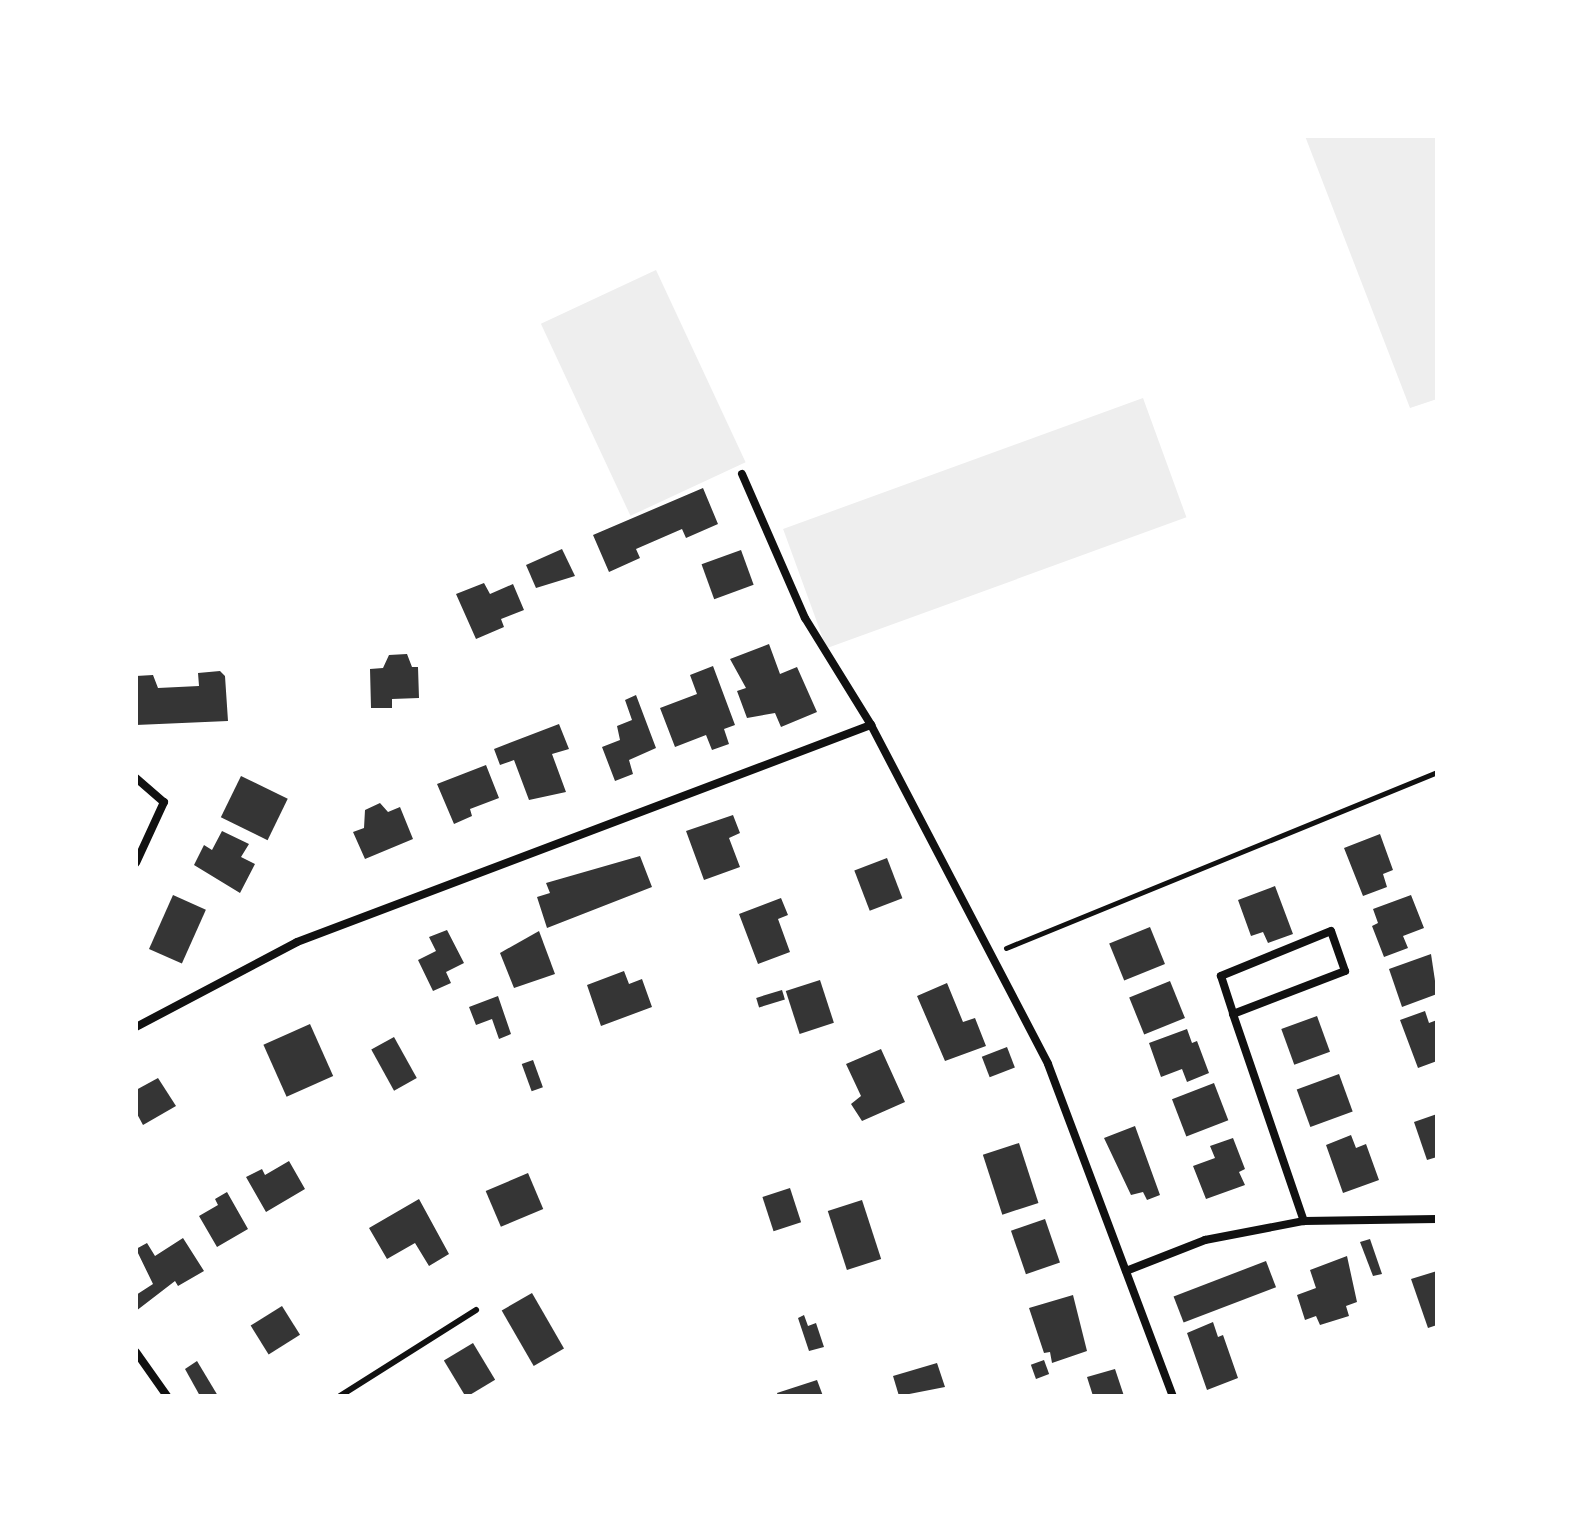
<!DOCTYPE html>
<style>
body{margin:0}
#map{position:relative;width:1573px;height:1532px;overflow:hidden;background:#fff;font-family:"Open Sans",sans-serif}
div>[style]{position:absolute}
.green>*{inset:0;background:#eee;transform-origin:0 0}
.building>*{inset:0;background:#353535;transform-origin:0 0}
.path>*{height:5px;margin:-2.5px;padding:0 2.5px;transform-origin:2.5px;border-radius:2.5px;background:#111}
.service>*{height:6px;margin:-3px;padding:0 3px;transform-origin:3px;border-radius:3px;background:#111}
.minor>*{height:8px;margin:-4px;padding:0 4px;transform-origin:4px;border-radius:4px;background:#111}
span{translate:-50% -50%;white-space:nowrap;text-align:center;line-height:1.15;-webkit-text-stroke:6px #fff;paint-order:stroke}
.frame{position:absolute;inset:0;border:138px solid #fff;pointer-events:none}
</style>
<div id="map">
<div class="green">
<div style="clip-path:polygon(1305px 136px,1437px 136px,1437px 399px,1410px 408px)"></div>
<div style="left:656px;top:270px;width:212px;height:127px;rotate:65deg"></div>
<div style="left:1143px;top:398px;width:127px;height:383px;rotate:70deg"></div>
</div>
<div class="building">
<div style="clip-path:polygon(703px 488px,718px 524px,686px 538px,682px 529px,636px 549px,640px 558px,609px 572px,593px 535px)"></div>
<div style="clip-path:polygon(562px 549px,575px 576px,536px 588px,526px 565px)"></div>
<div style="left:741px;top:550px;width:37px;height:42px;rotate:70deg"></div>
<div style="clip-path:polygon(484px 583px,490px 594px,513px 584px,524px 610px,501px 619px,504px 627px,476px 639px,456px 594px)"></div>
<div style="clip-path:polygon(769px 644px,780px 674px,797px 667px,817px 712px,781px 727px,775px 713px,747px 718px,737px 691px,746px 688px,730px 659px)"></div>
<div style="clip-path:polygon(407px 654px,412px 667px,418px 667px,419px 698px,392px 699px,392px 708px,371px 708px,370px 669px,383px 668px,389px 655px)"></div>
<div style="clip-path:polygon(713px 666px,735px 725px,724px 729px,729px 744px,712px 750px,706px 735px,675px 747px,660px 708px,697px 694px,690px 675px)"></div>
<div style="clip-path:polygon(220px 671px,225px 676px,228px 721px,136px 725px,136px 676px,153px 675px,158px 688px,199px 686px,198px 673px)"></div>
<div style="clip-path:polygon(636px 695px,656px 748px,629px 760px,633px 774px,615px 781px,602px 747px,620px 740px,617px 726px,632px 720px,625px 700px)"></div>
<div style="clip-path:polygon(559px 724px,569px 749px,552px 754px,566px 792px,529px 800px,514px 760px,500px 765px,494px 749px)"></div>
<div style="clip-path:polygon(486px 765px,499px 798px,470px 809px,472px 816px,454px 824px,437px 784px)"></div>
<div style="left:241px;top:776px;width:52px;height:46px;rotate:26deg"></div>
<div style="clip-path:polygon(380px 803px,388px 812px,400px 807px,413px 839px,365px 859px,353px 832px,364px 828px,365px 810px)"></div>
<div style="clip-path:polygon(733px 815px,740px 833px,729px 838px,740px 867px,704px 880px,686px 831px)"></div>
<div style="clip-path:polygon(222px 831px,249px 844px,241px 857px,255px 864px,240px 893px,194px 865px,204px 845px,212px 850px)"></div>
<div style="clip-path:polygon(1380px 834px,1393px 870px,1383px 874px,1387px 887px,1363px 896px,1344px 848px)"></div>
<div style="clip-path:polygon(640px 856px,652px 887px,547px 928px,537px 897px,550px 893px,546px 883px)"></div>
<div style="left:887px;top:858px;width:43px;height:35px;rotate:69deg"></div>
<div style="clip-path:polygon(1275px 886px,1293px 934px,1268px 943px,1263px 932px,1251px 936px,1238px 900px)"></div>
<div style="left:173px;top:895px;width:36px;height:59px;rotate:24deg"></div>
<div style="clip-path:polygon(1411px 895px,1424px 928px,1403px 936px,1408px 948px,1384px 957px,1372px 926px,1378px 923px,1373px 909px)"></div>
<div style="clip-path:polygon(781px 898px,788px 915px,778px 919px,790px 952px,758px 964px,739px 914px)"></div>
<div style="left:1150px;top:927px;width:40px;height:44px;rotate:68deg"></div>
<div style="clip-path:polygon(447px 930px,464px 963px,446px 972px,451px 983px,433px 991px,418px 960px,436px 951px,429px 937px)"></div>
<div style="clip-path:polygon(539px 931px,555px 974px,514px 988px,500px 953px)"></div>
<div style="clip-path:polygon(1431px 954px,1437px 994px,1402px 1007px,1389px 969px)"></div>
<div style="clip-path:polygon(624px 971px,629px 984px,642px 979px,652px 1007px,601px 1026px,587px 985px)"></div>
<div style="left:820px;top:980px;width:45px;height:36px;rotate:72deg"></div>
<div style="left:1170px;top:981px;width:40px;height:44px;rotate:68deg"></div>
<div style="clip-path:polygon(947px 983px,963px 1022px,975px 1018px,986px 1046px,945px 1061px,917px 996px)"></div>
<div style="left:782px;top:990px;width:10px;height:27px;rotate:73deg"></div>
<div style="clip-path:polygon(498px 996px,511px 1034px,499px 1039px,492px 1019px,476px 1025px,469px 1007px)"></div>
<div style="clip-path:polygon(1425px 1011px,1429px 1023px,1437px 1020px,1437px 1061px,1418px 1068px,1400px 1020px)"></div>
<div style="left:1317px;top:1016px;width:38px;height:38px;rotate:70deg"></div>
<div style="left:310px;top:1024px;width:57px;height:51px;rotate:66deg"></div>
<div style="clip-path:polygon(1187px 1029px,1192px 1043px,1197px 1041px,1209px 1073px,1187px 1082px,1182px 1069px,1161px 1077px,1149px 1043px)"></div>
<div style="left:394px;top:1037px;width:47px;height:26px;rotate:61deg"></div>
<div style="left:1007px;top:1047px;width:22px;height:27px;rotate:69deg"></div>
<div style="clip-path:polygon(881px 1049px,905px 1102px,862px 1121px,851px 1104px,861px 1096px,846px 1064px)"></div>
<div style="left:533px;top:1060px;width:29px;height:12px;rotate:70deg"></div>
<div style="left:1339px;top:1074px;width:40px;height:45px;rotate:70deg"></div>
<div style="clip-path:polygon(158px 1078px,176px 1106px,143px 1125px,136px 1112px,136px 1090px)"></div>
<div style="left:1214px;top:1083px;width:40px;height:45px;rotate:69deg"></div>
<div style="clip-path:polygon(1437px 1114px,1437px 1157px,1427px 1160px,1414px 1122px)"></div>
<div style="clip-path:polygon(1135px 1126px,1160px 1195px,1147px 1200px,1143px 1192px,1131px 1195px,1104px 1138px)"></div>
<div style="clip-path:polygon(1351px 1135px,1356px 1148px,1366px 1144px,1379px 1180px,1343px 1193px,1326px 1145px)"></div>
<div style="clip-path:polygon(1233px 1138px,1245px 1169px,1239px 1172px,1245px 1185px,1206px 1199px,1193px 1166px,1215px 1158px,1210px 1146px)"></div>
<div style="left:1019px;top:1143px;width:63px;height:38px;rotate:72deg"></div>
<div style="clip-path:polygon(289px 1161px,305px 1189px,266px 1212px,246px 1177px,262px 1169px,265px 1175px)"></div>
<div style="left:528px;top:1173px;width:39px;height:46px;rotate:67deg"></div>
<div style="left:790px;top:1188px;width:36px;height:29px;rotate:72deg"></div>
<div style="clip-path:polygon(227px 1192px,248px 1229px,217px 1247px,199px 1216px,218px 1205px,215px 1199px)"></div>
<div style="clip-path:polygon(419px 1199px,449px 1254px,429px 1266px,415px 1243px,387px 1259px,369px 1228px)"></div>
<div style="left:862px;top:1200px;width:62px;height:36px;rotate:72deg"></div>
<div style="left:1045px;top:1219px;width:46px;height:36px;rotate:71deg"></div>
<div style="clip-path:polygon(183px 1238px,204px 1271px,178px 1286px,175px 1281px,136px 1311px,136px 1295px,153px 1284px,136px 1249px,147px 1243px,155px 1256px)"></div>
<div style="clip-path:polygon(1370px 1239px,1382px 1274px,1373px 1276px,1360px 1242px)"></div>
<div style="clip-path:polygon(1347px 1256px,1357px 1302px,1346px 1306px,1349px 1316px,1320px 1325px,1316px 1316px,1305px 1320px,1297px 1295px,1316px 1288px,1310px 1270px)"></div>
<div style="left:1266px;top:1261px;width:28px;height:99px;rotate:69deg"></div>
<div style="clip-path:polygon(1437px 1271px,1437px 1325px,1428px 1328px,1411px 1279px)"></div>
<div style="left:532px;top:1293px;width:64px;height:35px;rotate:60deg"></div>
<div style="clip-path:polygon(1073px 1295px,1087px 1351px,1052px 1363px,1050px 1352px,1044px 1353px,1029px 1308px)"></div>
<div style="left:282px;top:1306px;width:34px;height:37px;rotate:58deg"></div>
<div style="clip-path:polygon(804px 1315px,808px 1326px,816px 1323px,824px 1347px,809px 1351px,798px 1318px)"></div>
<div style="clip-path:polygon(1213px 1322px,1218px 1337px,1223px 1335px,1238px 1378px,1207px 1390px,1187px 1333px)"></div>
<div style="left:473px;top:1343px;width:43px;height:34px;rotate:59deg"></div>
<div style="left:1044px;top:1360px;width:15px;height:14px;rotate:70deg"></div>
<div style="clip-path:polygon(197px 1361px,218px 1396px,200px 1396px,185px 1369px)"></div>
<div style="clip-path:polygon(937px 1363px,945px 1387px,899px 1396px,893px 1376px)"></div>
<div style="clip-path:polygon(1115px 1369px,1124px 1396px,1093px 1396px,1087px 1377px)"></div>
<div style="clip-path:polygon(817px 1380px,823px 1396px,778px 1396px,777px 1393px)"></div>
</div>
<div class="path">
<div style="left:1006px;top:948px;width:466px;rotate:-22.2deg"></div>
</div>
<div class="service">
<div style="left:340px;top:1396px;width:161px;rotate:-32.3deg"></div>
</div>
<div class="minor">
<div style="left:742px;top:474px;width:157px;rotate:66.4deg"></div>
<div style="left:805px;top:618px;width:126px;rotate:58.3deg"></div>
<div style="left:871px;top:725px;width:382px;rotate:62.4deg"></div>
<div style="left:1048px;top:1064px;width:355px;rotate:69.4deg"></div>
<div style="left:136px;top:778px;width:37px;rotate:41deg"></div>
<div style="left:164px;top:802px;width:67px;rotate:114.7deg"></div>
<div style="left:1233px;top:1014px;width:120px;rotate:-21deg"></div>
<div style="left:1345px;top:971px;width:42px;rotate:-109.3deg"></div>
<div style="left:1331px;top:931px;width:119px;rotate:157.8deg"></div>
<div style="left:1221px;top:976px;width:40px;rotate:72deg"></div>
<div style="left:1233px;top:1014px;width:219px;rotate:71.1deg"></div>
<div style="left:136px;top:1027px;width:182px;rotate:-27.8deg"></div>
<div style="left:297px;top:942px;width:614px;rotate:-20.71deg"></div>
<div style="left:1126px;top:1271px;width:85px;rotate:-21.4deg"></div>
<div style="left:1205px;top:1240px;width:101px;rotate:-10.9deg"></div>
<div style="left:1304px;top:1221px;width:133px;rotate:-0.9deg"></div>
<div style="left:136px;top:1352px;width:54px;rotate:54.8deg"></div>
</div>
<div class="frame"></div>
</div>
